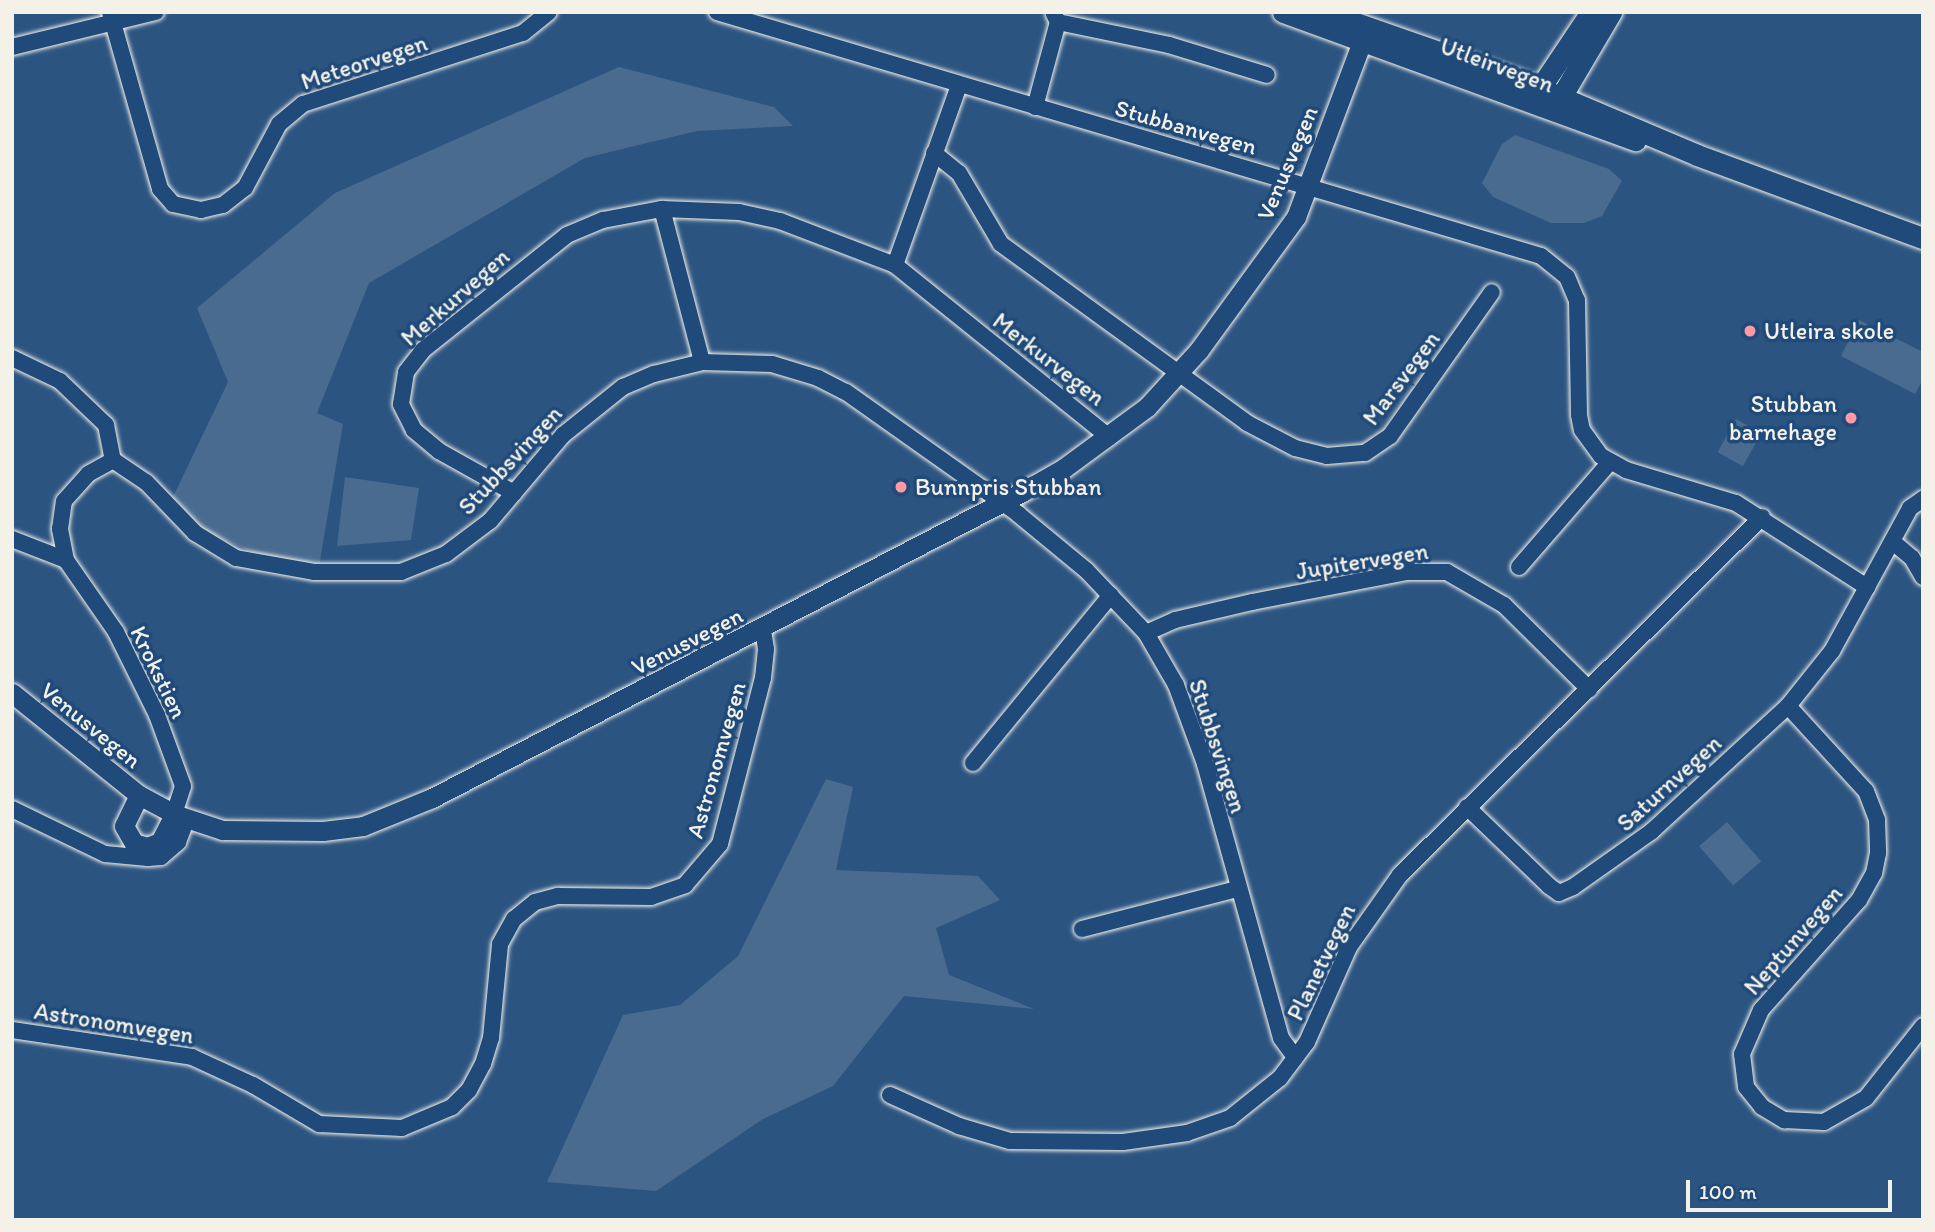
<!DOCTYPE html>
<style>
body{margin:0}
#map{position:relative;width:1935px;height:1232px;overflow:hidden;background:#2c5481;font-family:Itim,sans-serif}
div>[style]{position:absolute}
.green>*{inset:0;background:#496b90;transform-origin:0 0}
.roads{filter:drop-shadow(0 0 2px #f4f1e8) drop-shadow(0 0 2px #f4f1e8)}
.minor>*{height:16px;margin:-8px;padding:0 8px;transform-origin:8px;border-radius:8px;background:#1f4a7a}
.tertiary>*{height:19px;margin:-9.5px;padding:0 9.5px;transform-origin:9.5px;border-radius:9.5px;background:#1f4a7a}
.secondary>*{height:21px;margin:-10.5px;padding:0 10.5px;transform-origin:10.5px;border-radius:10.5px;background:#1f4a7a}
.dots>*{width:19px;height:19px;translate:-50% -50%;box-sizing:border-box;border:4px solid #1f4a7a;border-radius:50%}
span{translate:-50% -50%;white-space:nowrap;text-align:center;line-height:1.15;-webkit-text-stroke:7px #1f4a7a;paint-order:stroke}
.street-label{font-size:24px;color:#f4f1e8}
.poi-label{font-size:24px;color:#f4f1e8}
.left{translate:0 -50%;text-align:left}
.right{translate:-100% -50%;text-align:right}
.frame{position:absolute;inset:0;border:14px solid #f4f1e8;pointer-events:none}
.scale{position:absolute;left:1686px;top:1180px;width:206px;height:32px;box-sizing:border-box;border:4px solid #f4f1e8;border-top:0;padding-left:9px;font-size:21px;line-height:24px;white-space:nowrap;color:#f4f1e8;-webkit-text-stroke:5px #1f4a7a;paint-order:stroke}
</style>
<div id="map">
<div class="green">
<div style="clip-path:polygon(619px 67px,774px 107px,793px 126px,697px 131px,585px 158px,369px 283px,317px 413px,343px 424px,319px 567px,261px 556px,202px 530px,172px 499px,228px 382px,197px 308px,335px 193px)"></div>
<div style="clip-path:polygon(1515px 135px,1609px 169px,1622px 181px,1602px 216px,1584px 223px,1551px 223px,1493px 197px,1482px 183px,1502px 144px)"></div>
<div style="clip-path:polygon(1859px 320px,1923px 352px,1923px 379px,1915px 394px,1841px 356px)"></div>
<div style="left:1736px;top:419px;width:29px;height:38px;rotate:29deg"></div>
<div style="clip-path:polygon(345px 477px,419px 488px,411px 540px,337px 546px)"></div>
<div style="clip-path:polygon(826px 779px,853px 787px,836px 870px,978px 876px,1000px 900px,936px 928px,949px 975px,1034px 1009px,904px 996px,833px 1086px,763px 1119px,656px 1191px,547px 1182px,623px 1015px,680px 1005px,738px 956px)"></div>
<div style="left:1727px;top:822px;width:52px;height:37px;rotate:49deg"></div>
</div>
<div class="roads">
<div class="minor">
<div style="left:110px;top:12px;width:184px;rotate:74.2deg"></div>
<div style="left:160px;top:189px;width:20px;rotate:49deg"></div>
<div style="left:173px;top:204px;width:29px;rotate:12deg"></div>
<div style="left:201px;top:210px;width:23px;rotate:-13deg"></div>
<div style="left:223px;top:205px;width:28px;rotate:-38deg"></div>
<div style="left:245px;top:188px;width:72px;rotate:-62deg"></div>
<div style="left:279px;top:124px;width:31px;rotate:-40deg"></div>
<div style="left:303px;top:104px;width:231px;rotate:-17.9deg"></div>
<div style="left:523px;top:33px;width:33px;rotate:-39deg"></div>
<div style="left:717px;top:12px;width:859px;rotate:16.49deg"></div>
<div style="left:1541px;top:256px;width:33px;rotate:39deg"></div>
<div style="left:1567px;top:277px;width:25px;rotate:67deg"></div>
<div style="left:1577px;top:300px;width:115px;rotate:89deg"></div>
<div style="left:1579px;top:415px;width:15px;rotate:79deg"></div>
<div style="left:1582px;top:430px;width:32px;rotate:54deg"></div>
<div style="left:1601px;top:456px;width:29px;rotate:29deg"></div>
<div style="left:1626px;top:470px;width:115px;rotate:16.7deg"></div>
<div style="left:1736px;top:503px;width:156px;rotate:32.7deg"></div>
<div style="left:1867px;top:587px;width:90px;rotate:-61.4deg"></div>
<div style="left:1910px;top:508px;width:16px;rotate:-35deg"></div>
<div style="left:1058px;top:22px;width:113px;rotate:11.7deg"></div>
<div style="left:1169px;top:45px;width:102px;rotate:17deg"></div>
<div style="left:12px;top:47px;width:148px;rotate:-13.7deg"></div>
<div style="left:1035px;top:107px;width:88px;rotate:-74.9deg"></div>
<div style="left:1058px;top:22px;width:9px;rotate:-117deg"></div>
<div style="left:934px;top:153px;width:32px;rotate:39deg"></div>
<div style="left:959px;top:173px;width:82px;rotate:59.4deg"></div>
<div style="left:1001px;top:244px;width:304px;rotate:36deg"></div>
<div style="left:1247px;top:423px;width:54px;rotate:27.5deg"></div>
<div style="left:1295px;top:448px;width:33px;rotate:14deg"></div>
<div style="left:1327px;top:456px;width:38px;rotate:-5deg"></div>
<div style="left:1365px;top:453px;width:30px;rotate:-34deg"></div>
<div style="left:1390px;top:436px;width:176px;rotate:-54.7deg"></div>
<div style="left:662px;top:209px;width:158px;rotate:75.3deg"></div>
<div style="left:895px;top:265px;width:191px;rotate:-70.4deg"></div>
<div style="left:12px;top:358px;width:53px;rotate:25.6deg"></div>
<div style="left:60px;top:381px;width:64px;rotate:43.7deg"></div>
<div style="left:106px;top:425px;width:36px;rotate:79deg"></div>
<div style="left:514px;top:493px;width:86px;rotate:-150.8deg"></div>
<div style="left:439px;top:451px;width:33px;rotate:-140deg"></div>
<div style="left:414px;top:430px;width:29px;rotate:-117deg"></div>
<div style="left:401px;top:404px;width:32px;rotate:-81deg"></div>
<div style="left:406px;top:372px;width:28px;rotate:-52deg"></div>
<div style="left:423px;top:350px;width:184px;rotate:-38.6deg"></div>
<div style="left:567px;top:235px;width:39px;rotate:-23deg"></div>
<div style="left:603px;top:220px;width:60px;rotate:-10.6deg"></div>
<div style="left:662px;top:209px;width:77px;rotate:2.2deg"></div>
<div style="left:739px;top:212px;width:42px;rotate:12.4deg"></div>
<div style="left:780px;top:221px;width:123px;rotate:20.9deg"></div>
<div style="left:895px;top:265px;width:275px;rotate:38.8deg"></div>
<div style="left:12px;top:539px;width:58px;rotate:21.3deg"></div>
<div style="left:1893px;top:542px;width:25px;rotate:40deg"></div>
<div style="left:1912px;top:558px;width:22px;rotate:60deg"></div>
<div style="left:1519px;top:567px;width:139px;rotate:-49.1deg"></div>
<div style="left:1146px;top:633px;width:32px;rotate:-24deg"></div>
<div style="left:1175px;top:620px;width:79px;rotate:-13.2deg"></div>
<div style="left:1252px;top:602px;width:158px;rotate:-11deg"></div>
<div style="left:1407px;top:572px;width:40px"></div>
<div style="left:1447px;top:572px;width:66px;rotate:30.1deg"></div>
<div style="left:1504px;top:605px;width:120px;rotate:44.7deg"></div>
<div style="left:1788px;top:706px;width:115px;rotate:47.5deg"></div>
<div style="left:1866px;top:791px;width:31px;rotate:69deg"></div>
<div style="left:1877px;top:820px;width:33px;rotate:88deg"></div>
<div style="left:1878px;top:853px;width:20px;rotate:101deg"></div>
<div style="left:1874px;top:873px;width:31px;rotate:119deg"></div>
<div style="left:1859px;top:900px;width:147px;rotate:131.7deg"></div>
<div style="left:1761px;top:1010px;width:48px;rotate:113.4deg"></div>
<div style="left:1742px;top:1054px;width:33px;rotate:83deg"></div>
<div style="left:1746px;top:1087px;width:26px;rotate:51deg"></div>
<div style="left:1762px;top:1107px;width:26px;rotate:31deg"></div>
<div style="left:1784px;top:1120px;width:40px;rotate:2.9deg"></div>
<div style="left:1824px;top:1122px;width:48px;rotate:-29.7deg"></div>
<div style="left:1866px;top:1098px;width:92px;rotate:-51.6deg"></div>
<div style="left:973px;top:763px;width:217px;rotate:-50.6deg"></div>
<div style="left:1467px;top:807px;width:114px;rotate:43.9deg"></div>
<div style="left:1549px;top:886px;width:12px;rotate:35deg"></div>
<div style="left:1559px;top:893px;width:15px;rotate:-23deg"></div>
<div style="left:1573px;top:887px;width:97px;rotate:-35.3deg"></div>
<div style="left:1652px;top:831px;width:185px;rotate:-42.6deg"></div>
<div style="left:1788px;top:706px;width:70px;rotate:-51.3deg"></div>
<div style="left:1832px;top:651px;width:73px;rotate:-61.3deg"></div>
<div style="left:12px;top:809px;width:103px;rotate:25.8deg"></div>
<div style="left:105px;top:854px;width:43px;rotate:5.3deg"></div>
<div style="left:148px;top:858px;width:13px;rotate:-4deg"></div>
<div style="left:161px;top:857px;width:23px;rotate:-41deg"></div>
<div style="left:178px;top:842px;width:26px;rotate:-69deg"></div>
<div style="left:174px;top:814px;width:29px;rotate:-72deg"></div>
<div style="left:183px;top:786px;width:76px;rotate:-110.1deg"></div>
<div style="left:157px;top:715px;width:93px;rotate:-116.3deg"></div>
<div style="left:116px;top:632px;width:88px;rotate:-124.8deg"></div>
<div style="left:66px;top:560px;width:32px;rotate:-101deg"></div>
<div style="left:60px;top:529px;width:28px;rotate:-82deg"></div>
<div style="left:64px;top:501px;width:36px;rotate:-48deg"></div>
<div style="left:88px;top:474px;width:29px;rotate:-29deg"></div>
<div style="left:113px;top:460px;width:40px;rotate:34deg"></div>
<div style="left:146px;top:482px;width:71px;rotate:46.1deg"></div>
<div style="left:195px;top:533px;width:48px;rotate:31.4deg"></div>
<div style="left:236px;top:558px;width:79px;rotate:10.2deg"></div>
<div style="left:314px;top:572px;width:87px"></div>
<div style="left:401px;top:572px;width:48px;rotate:-21.8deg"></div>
<div style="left:446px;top:554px;width:55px;rotate:-36.9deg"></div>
<div style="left:490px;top:521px;width:113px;rotate:-49.7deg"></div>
<div style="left:563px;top:435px;width:77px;rotate:-38.7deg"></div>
<div style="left:623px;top:387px;width:34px;rotate:-23deg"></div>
<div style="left:654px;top:374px;width:49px;rotate:-14deg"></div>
<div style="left:702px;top:362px;width:70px;rotate:1.6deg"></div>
<div style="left:772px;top:364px;width:48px;rotate:16.9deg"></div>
<div style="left:818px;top:378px;width:31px;rotate:27deg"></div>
<div style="left:846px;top:392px;width:211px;rotate:35.3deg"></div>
<div style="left:1018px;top:514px;width:88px;rotate:39.5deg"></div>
<div style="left:1086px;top:570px;width:87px;rotate:46.4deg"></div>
<div style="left:1146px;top:633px;width:60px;rotate:60deg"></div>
<div style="left:1176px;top:685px;width:84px;rotate:69.8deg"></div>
<div style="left:1205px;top:764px;width:284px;rotate:74.5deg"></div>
<div style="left:1281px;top:1038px;width:24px;rotate:54deg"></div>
<div style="left:1082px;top:929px;width:160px;rotate:-14.5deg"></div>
<div style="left:12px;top:1030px;width:182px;rotate:8.5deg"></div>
<div style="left:192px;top:1057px;width:67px;rotate:24.7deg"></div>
<div style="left:253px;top:1085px;width:77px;rotate:30.6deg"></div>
<div style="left:319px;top:1124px;width:83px;rotate:2.8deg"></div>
<div style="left:402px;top:1128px;width:54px;rotate:-22.8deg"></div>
<div style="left:452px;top:1107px;width:24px;rotate:-45deg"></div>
<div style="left:469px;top:1090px;width:30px;rotate:-62deg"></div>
<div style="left:483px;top:1064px;width:27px;rotate:-73deg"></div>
<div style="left:491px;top:1038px;width:94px;rotate:-84.5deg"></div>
<div style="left:500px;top:944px;width:29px;rotate:-61deg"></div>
<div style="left:514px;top:919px;width:27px;rotate:-39deg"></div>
<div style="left:535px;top:902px;width:24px;rotate:-15deg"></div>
<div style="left:558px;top:896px;width:93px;rotate:0.6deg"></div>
<div style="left:651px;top:897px;width:36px;rotate:-19deg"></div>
<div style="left:685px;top:885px;width:54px;rotate:-49.5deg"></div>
<div style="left:720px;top:844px;width:171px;rotate:-75.5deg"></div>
<div style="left:763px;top:678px;width:29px;rotate:-84deg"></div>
<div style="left:766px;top:649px;width:20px;rotate:-99deg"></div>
<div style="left:890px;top:1095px;width:76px;rotate:24.2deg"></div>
<div style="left:959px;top:1126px;width:53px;rotate:16.4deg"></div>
<div style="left:1010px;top:1141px;width:113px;rotate:0.5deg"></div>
<div style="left:1123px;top:1142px;width:65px;rotate:-8deg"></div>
<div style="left:1187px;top:1133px;width:46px;rotate:-19.2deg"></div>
<div style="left:1230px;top:1118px;width:64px;rotate:-38.7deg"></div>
<div style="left:1280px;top:1078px;width:45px;rotate:-53.1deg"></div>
<div style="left:1307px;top:1042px;width:104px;rotate:-66.1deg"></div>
<div style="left:1349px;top:947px;width:88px;rotate:-54.7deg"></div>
<div style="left:1400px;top:875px;width:509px;rotate:-44.68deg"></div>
</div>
<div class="tertiary">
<div style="left:12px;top:693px;width:163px;rotate:38.8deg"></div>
<div style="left:139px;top:795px;width:40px;rotate:28deg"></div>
<div style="left:174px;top:814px;width:51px;rotate:18.4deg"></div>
<div style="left:222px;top:830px;width:101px;rotate:0.6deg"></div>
<div style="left:323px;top:831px;width:40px;rotate:-7.1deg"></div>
<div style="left:363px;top:826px;width:74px;rotate:-22.1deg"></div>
<div style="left:432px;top:798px;width:665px;rotate:-27.41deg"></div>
<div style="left:1022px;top:492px;width:48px;rotate:-29.7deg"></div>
<div style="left:1064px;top:468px;width:103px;rotate:-36.3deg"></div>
<div style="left:1147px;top:407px;width:77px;rotate:-47.6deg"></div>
<div style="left:1199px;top:350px;width:165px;rotate:-53.9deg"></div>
<div style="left:1296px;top:217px;width:202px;rotate:-69.4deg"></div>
<div style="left:139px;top:795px;width:34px;rotate:116deg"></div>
<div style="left:124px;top:826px;width:20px;rotate:60deg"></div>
<div style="left:134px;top:843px;width:14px;rotate:17deg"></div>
<div style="left:147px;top:847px;width:14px;rotate:-21deg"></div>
<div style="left:160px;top:842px;width:31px;rotate:-63deg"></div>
</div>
<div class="secondary">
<div style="left:1283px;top:12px;width:375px;rotate:20deg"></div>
<div style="left:1324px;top:12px;width:210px;rotate:19.2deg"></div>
<div style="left:1522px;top:81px;width:190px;rotate:22.9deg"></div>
<div style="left:1697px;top:155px;width:241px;rotate:20.2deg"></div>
<div style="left:1541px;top:100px;width:12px;rotate:-95deg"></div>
<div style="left:1540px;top:88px;width:92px;rotate:-56.1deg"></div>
<div style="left:1550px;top:104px;width:13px;rotate:-32deg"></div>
<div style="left:1561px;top:97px;width:99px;rotate:-59.5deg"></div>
</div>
</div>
<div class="dots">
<div style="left:1750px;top:331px;background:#ff9aa2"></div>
<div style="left:1851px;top:418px;background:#ff9aa2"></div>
<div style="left:901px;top:487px;background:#ff9aa2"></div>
</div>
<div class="street-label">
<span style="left:364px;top:62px;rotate:-18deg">Meteorvegen</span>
<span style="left:1497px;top:65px;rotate:20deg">Utleirvegen</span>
<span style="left:1186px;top:127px;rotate:16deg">Stubbanvegen</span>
<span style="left:1287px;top:163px;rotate:-67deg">Venusvegen</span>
<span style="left:455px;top:297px;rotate:-41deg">Merkurvegen</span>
<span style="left:1049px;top:359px;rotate:38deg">Merkurvegen</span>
<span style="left:1401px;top:378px;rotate:-53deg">Marsvegen</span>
<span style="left:510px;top:460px;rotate:-47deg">Stubbsvingen</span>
<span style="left:1362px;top:561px;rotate:-9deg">Jupitervegen</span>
<span style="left:687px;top:641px;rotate:-27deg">Venusvegen</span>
<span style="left:159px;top:672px;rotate:64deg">Krokstien</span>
<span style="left:91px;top:725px;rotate:39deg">Venusvegen</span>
<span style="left:1218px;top:746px;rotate:72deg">Stubbsvingen</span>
<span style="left:716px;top:760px;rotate:-74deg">Astronomvegen</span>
<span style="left:1669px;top:783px;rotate:-42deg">Saturnvegen</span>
<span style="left:1793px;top:940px;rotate:-49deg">Neptunvegen</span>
<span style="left:1321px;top:962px;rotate:-64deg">Planetvegen</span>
<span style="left:114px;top:1023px;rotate:9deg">Astronomvegen</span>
</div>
<div class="poi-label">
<span class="left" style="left:1764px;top:331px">Utleira skole</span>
<span class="right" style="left:1837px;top:418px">Stubban<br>barnehage</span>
<span class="left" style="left:915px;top:487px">Bunnpris Stubban</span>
</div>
<div class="frame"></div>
<div class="scale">100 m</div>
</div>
